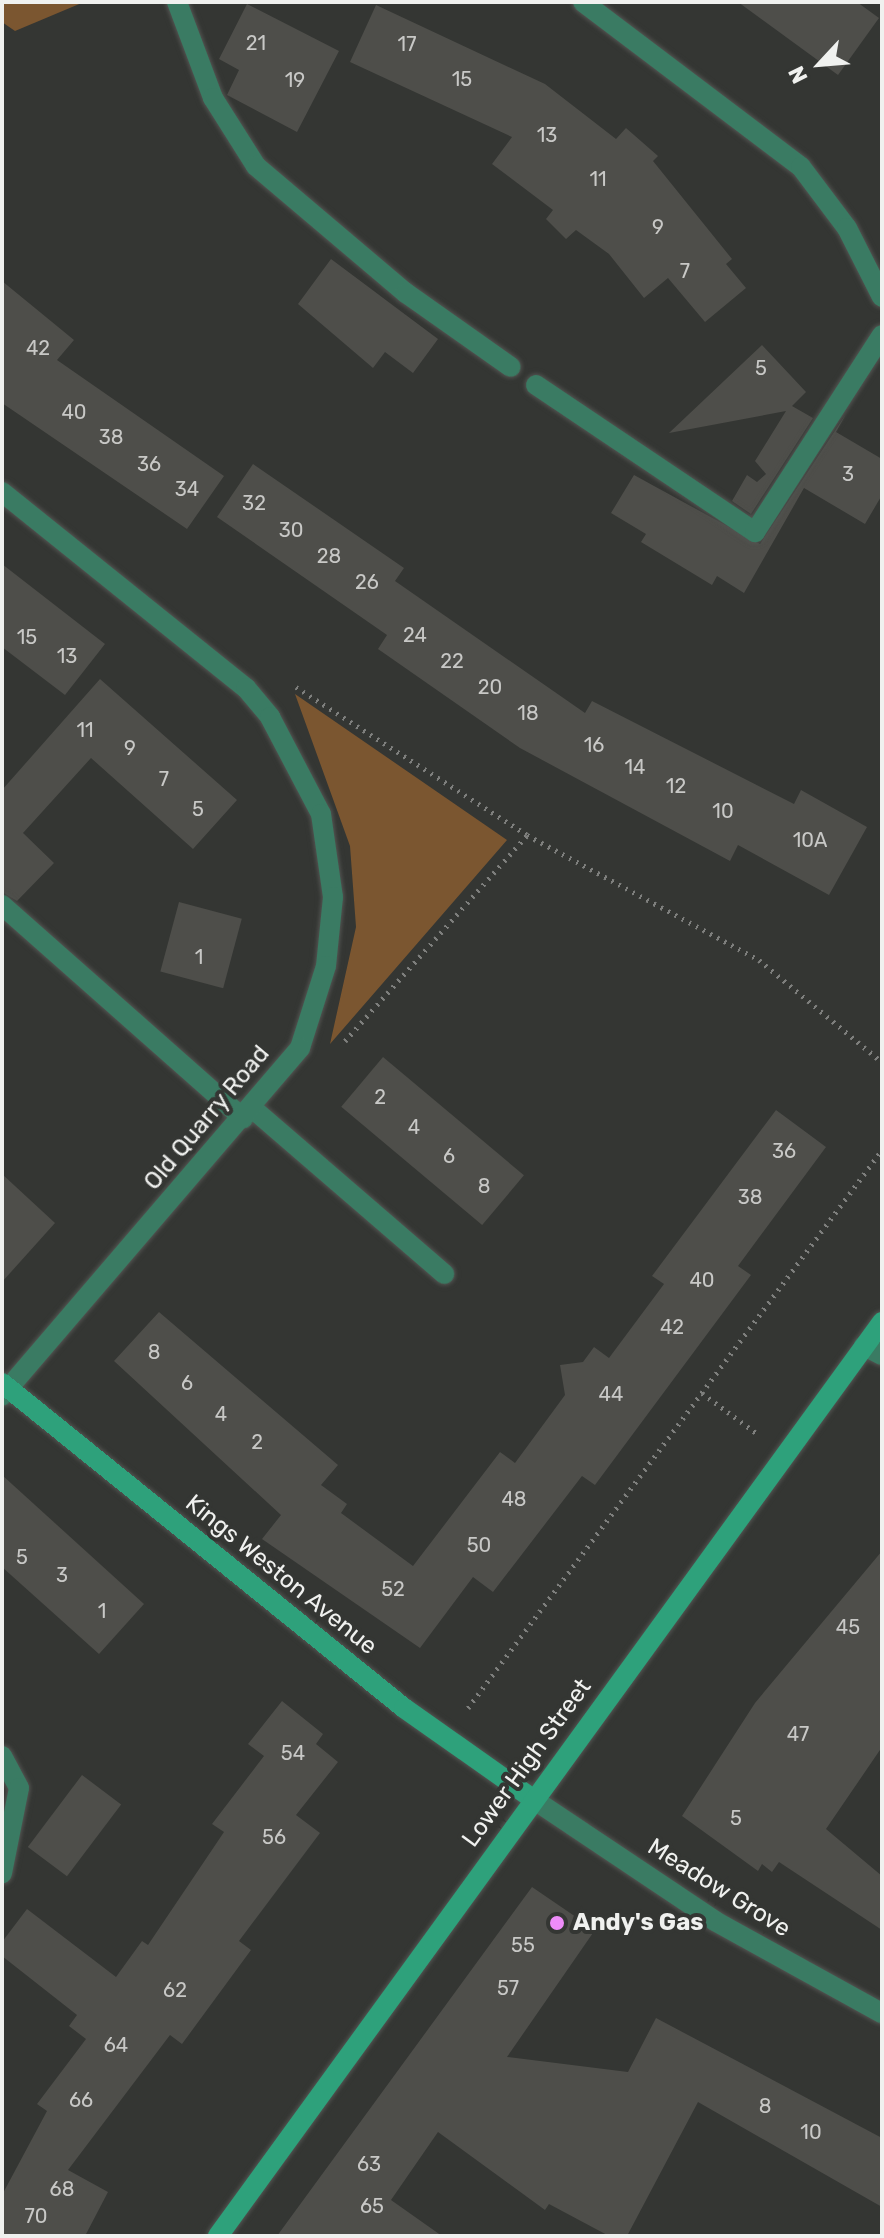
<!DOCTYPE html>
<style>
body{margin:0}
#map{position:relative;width:884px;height:2238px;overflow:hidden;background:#343633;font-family:Rubik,sans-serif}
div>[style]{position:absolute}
.green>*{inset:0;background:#7b5630}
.building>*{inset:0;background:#4e4e4a;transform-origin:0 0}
.path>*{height:5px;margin-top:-2.5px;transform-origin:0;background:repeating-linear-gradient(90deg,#7e7f7d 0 2px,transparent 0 8px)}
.roads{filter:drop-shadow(0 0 2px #525451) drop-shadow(0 0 2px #525451)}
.lane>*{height:20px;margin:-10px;padding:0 10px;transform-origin:10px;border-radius:10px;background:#3a7b63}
.street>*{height:20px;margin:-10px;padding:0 10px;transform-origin:10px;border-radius:10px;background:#3a7b63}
.secondary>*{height:20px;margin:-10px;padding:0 10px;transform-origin:10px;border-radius:10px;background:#2ea17b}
.dots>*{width:22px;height:22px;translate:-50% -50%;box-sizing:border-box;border:4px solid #343633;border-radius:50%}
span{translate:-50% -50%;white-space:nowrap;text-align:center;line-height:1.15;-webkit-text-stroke:8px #343633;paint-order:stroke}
.number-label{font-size:20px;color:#c8c8c6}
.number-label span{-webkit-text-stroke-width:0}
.street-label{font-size:24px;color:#f0f1ef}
.poi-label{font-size:24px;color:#f0f1ef;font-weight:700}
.left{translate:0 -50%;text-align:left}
.frame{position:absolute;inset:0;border:4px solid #f0f1ef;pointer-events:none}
.north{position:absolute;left:780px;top:24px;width:80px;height:80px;-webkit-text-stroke:6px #343633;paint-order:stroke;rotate:244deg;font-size:22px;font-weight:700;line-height:32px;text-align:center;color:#f0f1ef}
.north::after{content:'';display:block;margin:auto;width:28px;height:36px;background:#f0f1ef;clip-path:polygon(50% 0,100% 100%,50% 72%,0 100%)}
</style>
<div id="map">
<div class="green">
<div style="clip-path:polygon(2px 2px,84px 2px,15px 31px,2px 22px)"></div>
<div style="clip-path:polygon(295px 694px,507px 840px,330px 1044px,356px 927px,350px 846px)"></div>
</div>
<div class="building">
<div style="clip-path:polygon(738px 2px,857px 2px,879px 18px,838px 75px)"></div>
<div style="clip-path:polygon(247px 4px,339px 51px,297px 132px,227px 95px,239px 70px,219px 59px)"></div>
<div style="clip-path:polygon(376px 5px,545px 84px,616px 139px,626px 128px,658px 156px,653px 161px,732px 259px,726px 264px,746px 288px,705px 322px,668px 278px,644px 298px,609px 254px,576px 230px,566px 239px,546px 219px,553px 210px,492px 164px,512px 137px,350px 62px)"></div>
<div style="clip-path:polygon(331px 259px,438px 339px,413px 373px,385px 352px,373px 368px,298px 304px)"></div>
<div style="clip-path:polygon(2px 281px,74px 340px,57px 360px,224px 476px,187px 529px,2px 403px)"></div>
<div style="clip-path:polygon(762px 345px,806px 392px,792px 406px,813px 418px,751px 514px,732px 501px,747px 475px,757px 482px,766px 474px,755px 461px,786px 411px,669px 433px)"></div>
<div style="clip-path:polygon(846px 414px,836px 432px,882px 459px,882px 495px,865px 524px,804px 488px,744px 593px,717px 576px,712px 585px,641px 542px,646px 534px,611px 513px,634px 475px,760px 544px)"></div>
<div style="clip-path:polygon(253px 464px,404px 568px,395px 581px,585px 713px,592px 701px,794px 804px,801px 790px,867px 827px,829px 895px,738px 845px,730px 861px,520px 748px,378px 649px,387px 635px,217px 517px)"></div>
<div style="clip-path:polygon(2px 564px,105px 644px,65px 695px,2px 647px)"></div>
<div style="clip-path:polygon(100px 679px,237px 800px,193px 849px,91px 758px,23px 833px,54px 863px,17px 901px,2px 892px,2px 790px)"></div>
<div style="left:179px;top:902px;width:65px;height:72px;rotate:15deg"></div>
<div style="left:383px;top:1057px;width:184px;height:65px;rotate:40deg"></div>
<div style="clip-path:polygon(776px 1110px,826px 1147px,738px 1266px,751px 1275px,595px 1485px,582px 1476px,493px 1592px,473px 1577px,420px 1648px,262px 1539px,281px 1515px,114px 1361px,159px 1312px,338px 1465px,321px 1485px,347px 1504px,341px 1513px,413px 1566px,500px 1452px,515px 1463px,565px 1395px,560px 1365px,583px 1362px,594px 1347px,609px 1358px,664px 1284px,652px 1276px)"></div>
<div style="clip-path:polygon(2px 1174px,55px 1223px,2px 1282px)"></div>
<div style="clip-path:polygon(2px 1475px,144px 1604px,99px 1654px,2px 1567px)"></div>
<div style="clip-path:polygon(882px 1551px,882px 1747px,826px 1829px,882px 1876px,882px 1930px,779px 1862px,772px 1872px,762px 1864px,758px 1871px,682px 1816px,755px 1703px)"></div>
<div style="clip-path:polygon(282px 1701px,323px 1734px,316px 1744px,338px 1762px,296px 1815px,320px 1833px,239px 1941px,251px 1950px,182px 2044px,170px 2035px,68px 2170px,108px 2192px,85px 2236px,2px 2236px,2px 2195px,47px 2111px,37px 2104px,86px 2039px,69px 2026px,77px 2015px,2px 1956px,2px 1942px,27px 1909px,116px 1977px,142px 1941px,148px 1945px,224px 1832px,212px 1824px,264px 1756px,248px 1744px)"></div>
<div style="left:82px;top:1775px;width:49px;height:90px;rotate:37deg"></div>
<div style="clip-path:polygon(532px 1887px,595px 1930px,507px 2057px,628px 2072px,656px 2018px,882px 2138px,882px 2207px,698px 2102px,627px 2236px,609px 2236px,549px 2204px,545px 2210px,438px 2132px,391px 2200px,442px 2236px,277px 2236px)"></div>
</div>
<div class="path">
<div style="left:296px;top:687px;width:274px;rotate:32.6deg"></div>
<div style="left:527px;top:835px;width:264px;rotate:28.3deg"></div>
<div style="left:759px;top:960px;width:160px;rotate:39.7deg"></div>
<div style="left:345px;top:1041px;width:275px;rotate:-48.5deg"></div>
<div style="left:702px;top:1393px;width:67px;rotate:36.5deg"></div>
<div style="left:468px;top:1708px;width:695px;rotate:-53.43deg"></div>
</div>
<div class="roads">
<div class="lane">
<div style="left:177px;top:2px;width:103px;rotate:69.4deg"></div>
<div style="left:213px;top:98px;width:80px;rotate:57.7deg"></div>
<div style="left:256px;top:166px;width:197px;rotate:40.3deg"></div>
<div style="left:406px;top:293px;width:128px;rotate:35.2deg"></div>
<div style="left:536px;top:385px;width:264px;rotate:33.9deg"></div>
<div style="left:755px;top:532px;width:234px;rotate:-57.2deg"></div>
<div style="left:2px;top:905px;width:322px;rotate:41.5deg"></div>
<div style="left:252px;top:1108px;width:254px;rotate:40.8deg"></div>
<div style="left:2px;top:1756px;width:36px;rotate:62deg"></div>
<div style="left:19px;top:1788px;width:87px;rotate:101.3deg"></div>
</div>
<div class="street">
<div style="left:583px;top:2px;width:273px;rotate:37.1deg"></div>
<div style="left:801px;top:167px;width:76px;rotate:53deg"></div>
<div style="left:847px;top:228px;width:77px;rotate:63.1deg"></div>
<div style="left:2px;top:492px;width:313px;rotate:38.8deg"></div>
<div style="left:246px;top:688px;width:38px;rotate:50deg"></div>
<div style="left:270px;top:717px;width:110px;rotate:62.3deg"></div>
<div style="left:321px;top:814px;width:84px;rotate:81.8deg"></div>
<div style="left:333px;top:897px;width:69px;rotate:95.8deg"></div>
<div style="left:326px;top:966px;width:86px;rotate:107.6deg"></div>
<div style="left:300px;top:1048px;width:458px;rotate:130.6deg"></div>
<div style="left:864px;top:1346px;width:20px;rotate:27deg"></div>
<div style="left:533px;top:1799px;width:219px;rotate:33.8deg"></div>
<div style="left:715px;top:1921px;width:191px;rotate:28.9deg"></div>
</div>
<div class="secondary">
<div style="left:2px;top:1383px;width:517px;rotate:38.95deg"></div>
<div style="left:404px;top:1708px;width:158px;rotate:35.2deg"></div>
<div style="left:218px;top:2236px;width:1130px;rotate:-54deg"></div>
</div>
</div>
<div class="dots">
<div style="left:557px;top:1923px;background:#ee8cf8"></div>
</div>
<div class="number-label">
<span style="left:256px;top:43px">21</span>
<span style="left:407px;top:44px">17</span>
<span style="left:462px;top:79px">15</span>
<span style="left:295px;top:80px">19</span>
<span style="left:547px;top:135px">13</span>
<span style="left:598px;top:179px">11</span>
<span style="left:658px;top:227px">9</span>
<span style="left:685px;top:271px">7</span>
<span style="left:38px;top:348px">42</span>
<span style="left:761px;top:368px">5</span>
<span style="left:74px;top:412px">40</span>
<span style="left:111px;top:437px">38</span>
<span style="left:149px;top:464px">36</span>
<span style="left:848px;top:474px">3</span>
<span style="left:187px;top:489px">34</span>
<span style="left:254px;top:503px">32</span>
<span style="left:291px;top:530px">30</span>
<span style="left:329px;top:556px">28</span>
<span style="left:367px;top:582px">26</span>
<span style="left:415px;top:635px">24</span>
<span style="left:27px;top:637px">15</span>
<span style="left:67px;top:656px">13</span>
<span style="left:452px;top:661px">22</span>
<span style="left:490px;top:687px">20</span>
<span style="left:528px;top:713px">18</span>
<span style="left:85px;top:730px">11</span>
<span style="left:594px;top:745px">16</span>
<span style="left:130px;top:748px">9</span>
<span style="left:635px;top:767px">14</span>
<span style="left:164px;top:779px">7</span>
<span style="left:676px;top:786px">12</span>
<span style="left:198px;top:809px">5</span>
<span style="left:723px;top:811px">10</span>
<span style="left:810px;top:840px">10A</span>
<span style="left:199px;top:957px">1</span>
<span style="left:380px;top:1097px">2</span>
<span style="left:414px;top:1127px">4</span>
<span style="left:784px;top:1151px">36</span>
<span style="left:449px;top:1156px">6</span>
<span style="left:484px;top:1186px">8</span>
<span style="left:750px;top:1197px">38</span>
<span style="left:702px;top:1280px">40</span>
<span style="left:672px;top:1327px">42</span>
<span style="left:154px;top:1352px">8</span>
<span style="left:187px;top:1383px">6</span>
<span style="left:611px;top:1394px">44</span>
<span style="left:221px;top:1414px">4</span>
<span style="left:257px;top:1442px">2</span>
<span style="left:514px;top:1499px">48</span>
<span style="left:479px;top:1545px">50</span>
<span style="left:22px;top:1557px">5</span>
<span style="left:62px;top:1575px">3</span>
<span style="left:393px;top:1589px">52</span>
<span style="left:102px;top:1611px">1</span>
<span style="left:848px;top:1627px">45</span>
<span style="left:798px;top:1734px">47</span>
<span style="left:293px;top:1753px">54</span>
<span style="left:736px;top:1818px">5</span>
<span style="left:274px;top:1837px">56</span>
<span style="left:523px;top:1945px">55</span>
<span style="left:508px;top:1988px">57</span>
<span style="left:175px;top:1990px">62</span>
<span style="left:116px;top:2045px">64</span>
<span style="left:81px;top:2100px">66</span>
<span style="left:765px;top:2106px">8</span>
<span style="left:811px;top:2132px">10</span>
<span style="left:369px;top:2164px">63</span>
<span style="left:62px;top:2189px">68</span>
<span style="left:372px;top:2206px">65</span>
<span style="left:36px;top:2216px">70</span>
</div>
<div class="street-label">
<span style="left:207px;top:1118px;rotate:-50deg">Old Quarry Road</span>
<span style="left:281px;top:1575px;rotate:39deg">Kings Weston Avenue</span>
<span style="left:527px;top:1763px;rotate:-54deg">Lower High Street</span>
<span style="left:719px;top:1888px;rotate:32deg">Meadow Grove</span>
</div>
<div class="poi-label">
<span class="left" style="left:573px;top:1923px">Andy's Gas</span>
</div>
<div class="frame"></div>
<div class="north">N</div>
</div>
